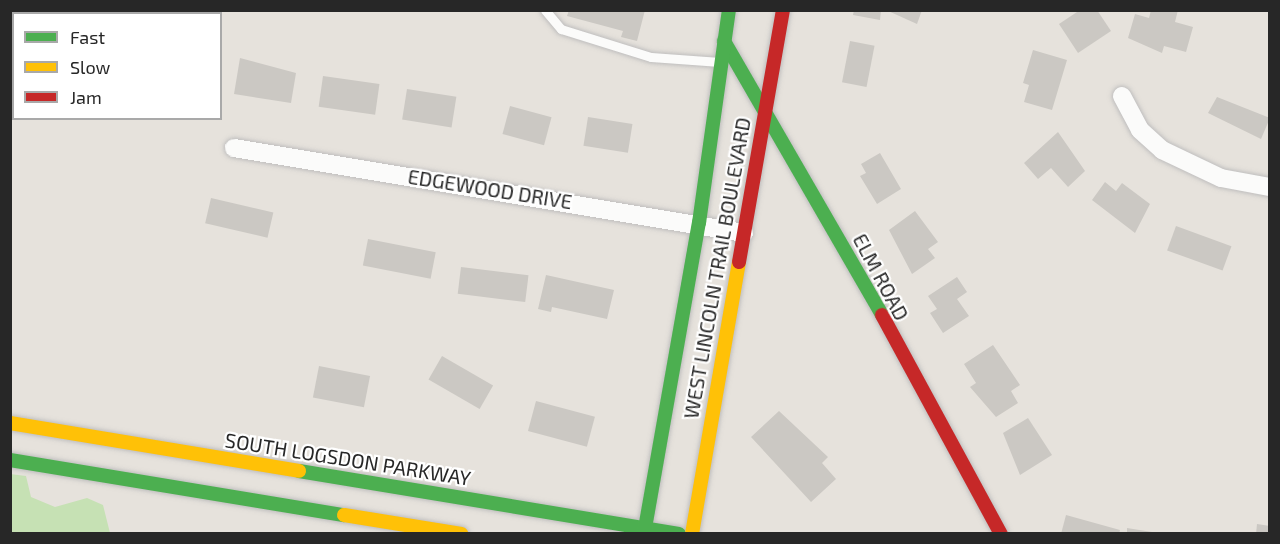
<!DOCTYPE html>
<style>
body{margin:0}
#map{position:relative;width:1280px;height:544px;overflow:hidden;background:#e6e2dc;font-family:"Exo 2",sans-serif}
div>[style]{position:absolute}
.green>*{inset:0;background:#c6e1b4}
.building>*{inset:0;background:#cbc8c3;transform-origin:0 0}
.roads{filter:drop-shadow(0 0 2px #bfbebe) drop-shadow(0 0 2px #bfbebe)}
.lane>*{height:9px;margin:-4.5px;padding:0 4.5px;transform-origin:4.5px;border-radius:4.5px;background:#fbfbfa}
.street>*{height:18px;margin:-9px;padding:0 9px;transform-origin:9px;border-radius:9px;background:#fbfbfa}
.fast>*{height:14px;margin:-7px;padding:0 7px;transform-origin:7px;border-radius:7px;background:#4caf50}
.slow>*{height:14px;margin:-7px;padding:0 7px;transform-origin:7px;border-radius:7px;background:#ffc107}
.jam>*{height:14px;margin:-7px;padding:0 7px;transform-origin:7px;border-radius:7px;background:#c62828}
span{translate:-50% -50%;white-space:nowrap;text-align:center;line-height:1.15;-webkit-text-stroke:4.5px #fff;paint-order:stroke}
.street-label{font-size:20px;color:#272727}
.frame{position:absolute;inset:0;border:12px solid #272727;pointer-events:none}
.legend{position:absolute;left:12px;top:12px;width:210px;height:108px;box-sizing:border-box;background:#fff;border:2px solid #a9a9a9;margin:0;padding:8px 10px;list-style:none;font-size:18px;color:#272727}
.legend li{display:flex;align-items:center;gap:12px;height:30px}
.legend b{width:30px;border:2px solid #a9a9a9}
</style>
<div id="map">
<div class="green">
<div style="clip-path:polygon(10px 474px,26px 476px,31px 497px,55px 507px,87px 498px,103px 505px,110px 533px,11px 533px)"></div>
</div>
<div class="building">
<div style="clip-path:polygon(569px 10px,645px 10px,637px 41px,621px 37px,623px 31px,567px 16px)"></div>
<div style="clip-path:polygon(854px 10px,881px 10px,880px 20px,853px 15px)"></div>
<div style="clip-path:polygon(886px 10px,922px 10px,917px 24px)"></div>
<div style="clip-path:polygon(1080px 10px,1097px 10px,1111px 31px,1078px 53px,1059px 24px)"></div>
<div style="clip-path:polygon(1151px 10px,1178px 10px,1175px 22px,1193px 27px,1186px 52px,1164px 46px,1162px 53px,1128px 38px,1135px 14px,1149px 18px)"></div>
<div style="left:850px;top:41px;width:25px;height:42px;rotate:11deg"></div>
<div style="clip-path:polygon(1033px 50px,1067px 60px,1052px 110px,1024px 102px,1029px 85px,1023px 83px)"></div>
<div style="clip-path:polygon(240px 58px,296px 73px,291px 103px,234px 94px)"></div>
<div style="left:323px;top:76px;width:57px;height:31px;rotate:8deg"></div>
<div style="left:407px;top:89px;width:50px;height:31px;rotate:9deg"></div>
<div style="clip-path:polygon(1217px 97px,1270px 118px,1261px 139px,1208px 113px)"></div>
<div style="left:510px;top:106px;width:43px;height:29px;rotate:15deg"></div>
<div style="left:588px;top:117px;width:45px;height:29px;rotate:9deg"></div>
<div style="clip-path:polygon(1058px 132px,1085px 171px,1068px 187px,1051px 168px,1038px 179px,1024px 163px)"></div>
<div style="clip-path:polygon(880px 153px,901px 189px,877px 204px,860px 176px,866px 173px,861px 164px)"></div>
<div style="clip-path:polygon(1105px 182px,1116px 191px,1122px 183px,1150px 204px,1135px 233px,1092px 200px)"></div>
<div style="left:211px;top:198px;width:64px;height:26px;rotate:13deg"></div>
<div style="clip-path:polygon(915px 211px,938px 242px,928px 249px,935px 258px,912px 274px,889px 230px)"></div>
<div style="left:1176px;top:226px;width:59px;height:26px;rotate:20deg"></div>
<div style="left:368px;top:239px;width:69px;height:27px;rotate:11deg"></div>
<div style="left:461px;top:267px;width:68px;height:27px;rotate:7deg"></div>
<div style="clip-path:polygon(546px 275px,614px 290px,607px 319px,552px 307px,551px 312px,538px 309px)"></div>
<div style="clip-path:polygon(957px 277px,967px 292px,957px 299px,969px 316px,943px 333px,930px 313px,937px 309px,928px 296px)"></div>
<div style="clip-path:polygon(993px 345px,1020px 385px,1011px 391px,1018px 403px,996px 417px,970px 387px,976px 383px,964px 364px)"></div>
<div style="left:442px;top:356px;width:59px;height:27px;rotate:30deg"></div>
<div style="left:319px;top:366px;width:52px;height:32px;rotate:11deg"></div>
<div style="left:536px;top:401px;width:61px;height:31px;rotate:15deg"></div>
<div style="clip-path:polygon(779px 411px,828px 457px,822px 463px,836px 479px,811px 502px,751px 437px)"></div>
<div style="clip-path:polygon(1028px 418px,1052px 455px,1020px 475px,1003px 433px)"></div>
<div style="clip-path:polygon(1066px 515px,1120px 530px,1119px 534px,1061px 534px)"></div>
<div style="clip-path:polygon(1257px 524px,1270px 526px,1270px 534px,1256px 534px)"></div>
<div style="clip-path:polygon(1127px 528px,1152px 532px,1152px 534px,1127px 534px)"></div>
</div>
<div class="roads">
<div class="lane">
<div style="left:545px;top:10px;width:25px;rotate:50deg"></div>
<div style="left:561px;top:29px;width:94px;rotate:17.3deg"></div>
<div style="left:651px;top:57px;width:69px;rotate:4.1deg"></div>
</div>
<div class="street">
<div style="left:1122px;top:96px;width:38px;rotate:62deg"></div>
<div style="left:1140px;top:130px;width:30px;rotate:42deg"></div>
<div style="left:1162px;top:150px;width:65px;rotate:25.4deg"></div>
<div style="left:1221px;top:178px;width:50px;rotate:10.4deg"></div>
<div style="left:234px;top:148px;width:517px;rotate:9.46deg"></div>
</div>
<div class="fast">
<div style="left:724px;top:41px;width:316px;rotate:60deg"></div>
<div style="left:10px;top:460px;width:338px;rotate:9.4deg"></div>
<div style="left:299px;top:471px;width:385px;rotate:9.4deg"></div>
<div style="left:644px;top:534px;width:316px;rotate:-80deg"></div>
<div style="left:699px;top:223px;width:215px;rotate:-82deg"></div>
</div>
<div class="slow">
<div style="left:10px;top:423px;width:293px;rotate:9.4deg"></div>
<div style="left:344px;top:515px;width:119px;rotate:9.2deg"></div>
<div style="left:692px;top:534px;width:276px;rotate:-80.2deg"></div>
</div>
<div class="jam">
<div style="left:739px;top:262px;width:256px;rotate:-80.1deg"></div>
<div style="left:882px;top:315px;width:249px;rotate:61.5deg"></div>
</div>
</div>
<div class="street-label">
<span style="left:490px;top:189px;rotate:9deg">EDGEWOOD DRIVE</span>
<span style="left:717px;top:268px;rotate:-80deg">WEST LINCOLN TRAIL BOULEVARD</span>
<span style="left:881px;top:277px;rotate:62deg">ELM ROAD</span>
<span style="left:348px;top:459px;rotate:9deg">SOUTH LOGSDON PARKWAY</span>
</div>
<div class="frame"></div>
<ul class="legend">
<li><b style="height:8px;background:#4caf50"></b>Fast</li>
<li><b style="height:8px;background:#ffc107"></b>Slow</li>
<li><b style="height:8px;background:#c62828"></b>Jam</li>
</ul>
</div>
